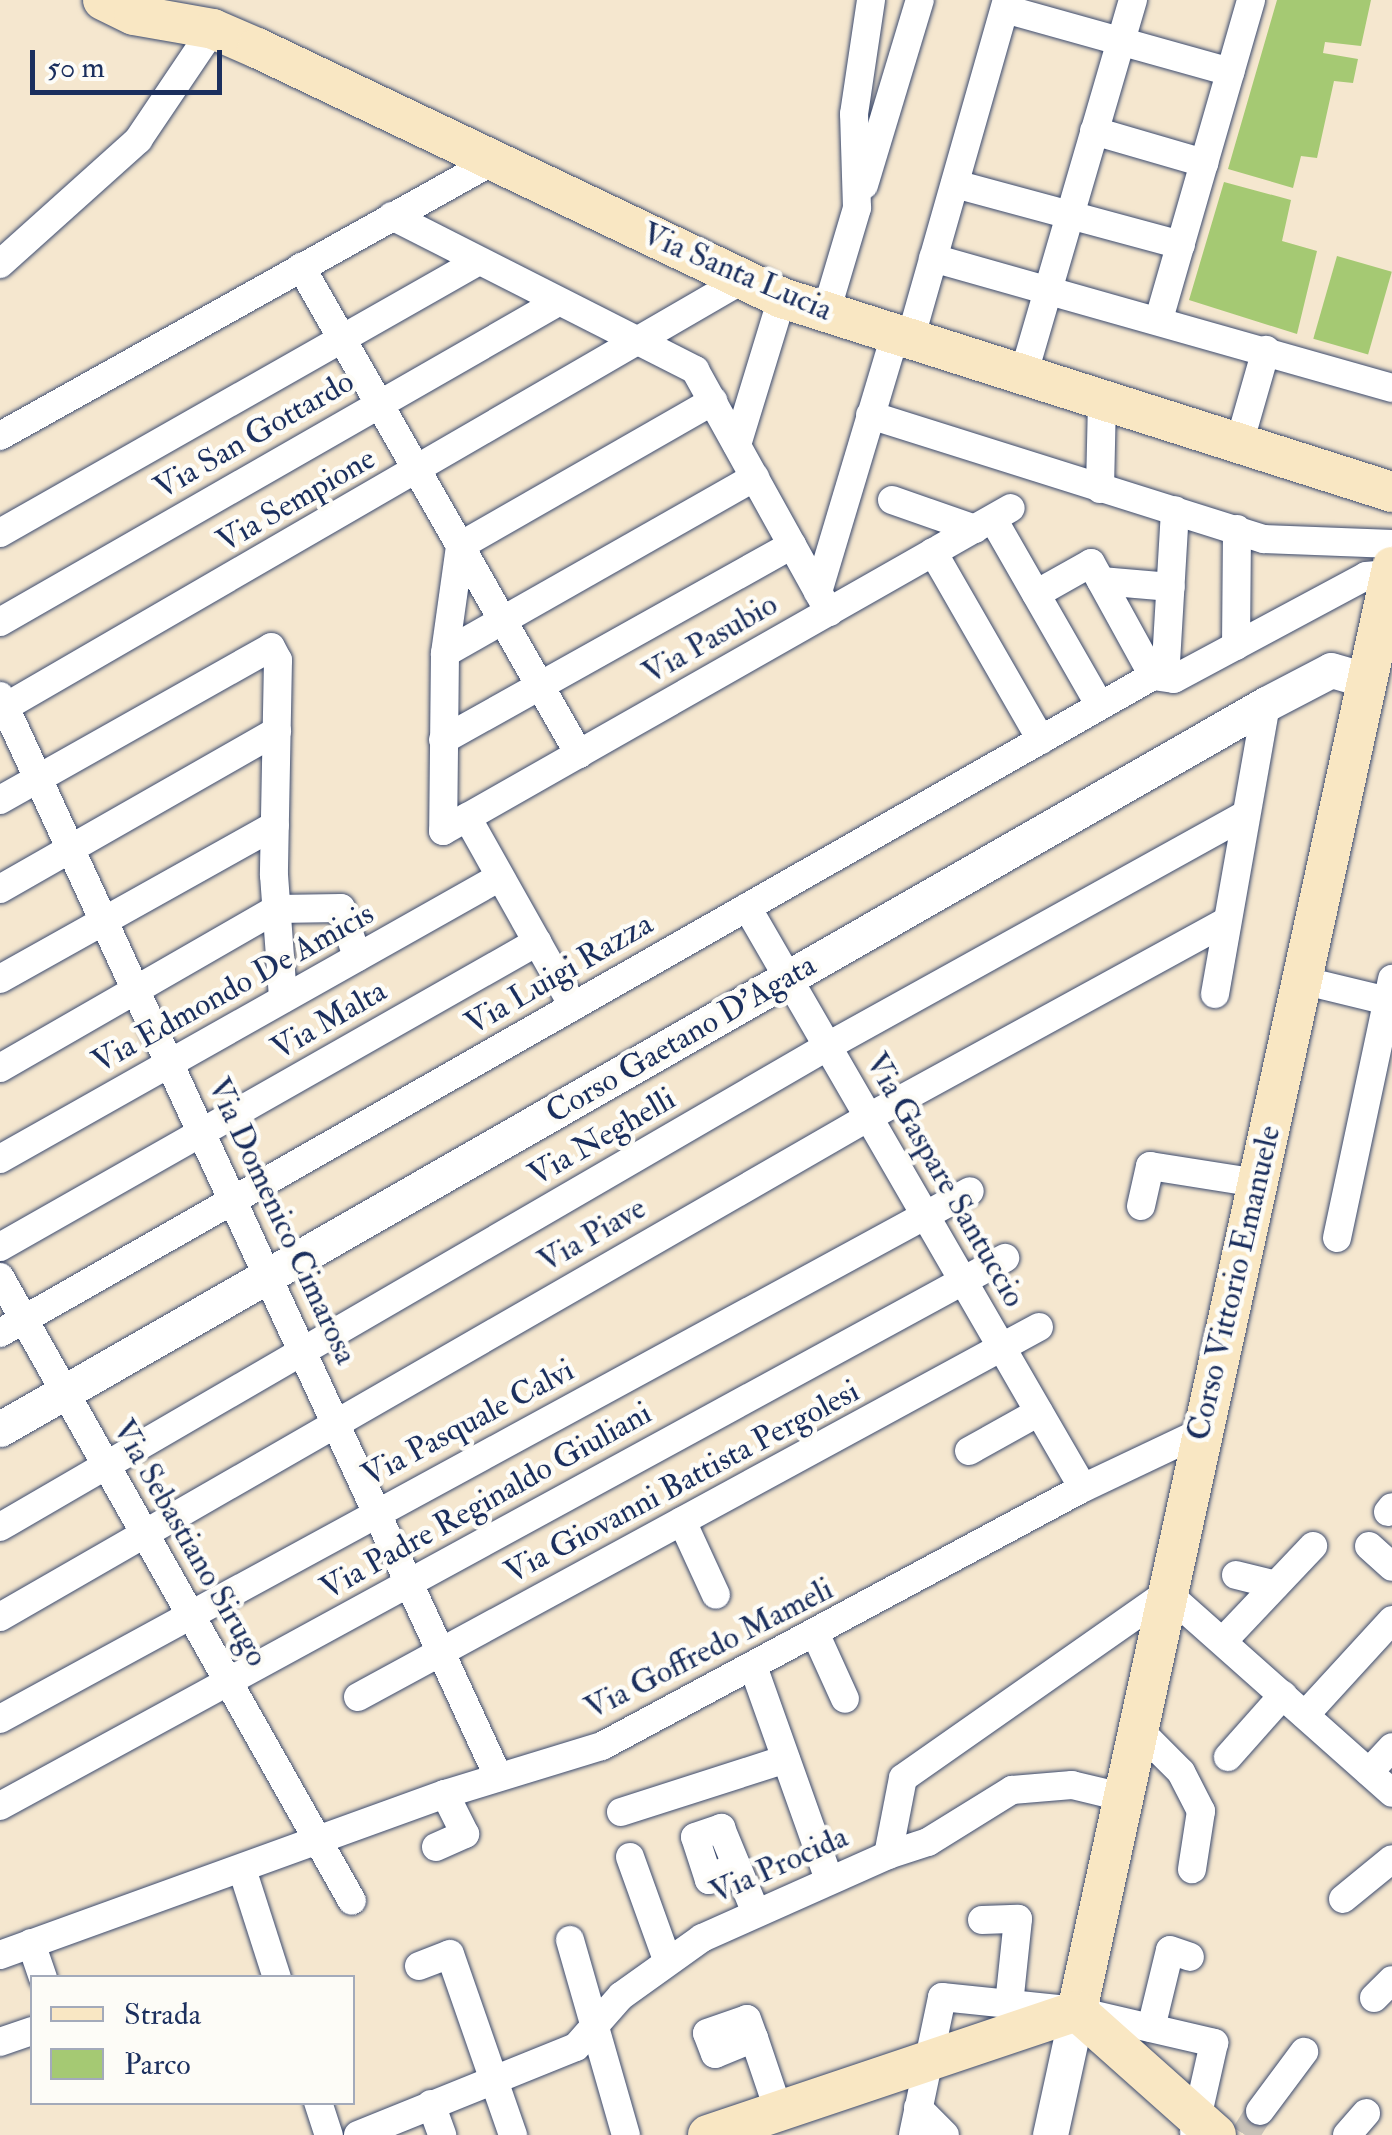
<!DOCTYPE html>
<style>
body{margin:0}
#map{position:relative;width:1392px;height:2135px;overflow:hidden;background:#f5e7cf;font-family:"IM FELL Double Pica",serif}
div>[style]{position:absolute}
.green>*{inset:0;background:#a5c973;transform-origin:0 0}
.minor-tunnel>*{height:28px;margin-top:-14px;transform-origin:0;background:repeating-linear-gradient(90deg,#c9c2b8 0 28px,transparent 0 42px)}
.roads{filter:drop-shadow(0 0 2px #3c4b6f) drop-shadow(0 0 2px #3c4b6f)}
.minor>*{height:28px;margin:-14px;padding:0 14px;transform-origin:14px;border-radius:14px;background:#fff}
.tertiary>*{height:35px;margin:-17.5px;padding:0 17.5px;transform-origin:17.5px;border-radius:17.5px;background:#fff}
.secondary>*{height:40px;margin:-20px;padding:0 20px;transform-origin:20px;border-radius:20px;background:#f9e7c3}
span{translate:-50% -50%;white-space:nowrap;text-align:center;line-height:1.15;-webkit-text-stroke:9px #fdfcf7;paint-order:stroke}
.street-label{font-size:32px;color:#1b2f5e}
.legend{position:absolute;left:30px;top:1975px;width:325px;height:130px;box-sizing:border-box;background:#fdfcf7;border:2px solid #a3aaba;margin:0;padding:12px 18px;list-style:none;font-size:30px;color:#1b2f5e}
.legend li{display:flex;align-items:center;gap:20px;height:50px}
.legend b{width:50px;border:2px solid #a3aaba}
.scale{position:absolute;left:30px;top:50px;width:192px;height:45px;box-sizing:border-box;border:5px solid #1b2f5e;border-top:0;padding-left:12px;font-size:30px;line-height:35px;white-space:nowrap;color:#1b2f5e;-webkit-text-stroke:8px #fdfcf7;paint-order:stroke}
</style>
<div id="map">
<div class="green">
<div style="clip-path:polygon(1277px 0,1371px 0,1361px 46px,1325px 42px,1323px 53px,1358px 59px,1353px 83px,1334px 81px,1317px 158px,1301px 156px,1293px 188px,1228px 169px)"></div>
<div style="clip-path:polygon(1224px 182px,1291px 200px,1282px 241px,1317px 251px,1297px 334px,1189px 300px)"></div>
<div style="left:1337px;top:256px;width:57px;height:86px;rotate:16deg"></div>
</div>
<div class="minor-tunnel">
<div style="left:1245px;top:2135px;width:28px;rotate:-58deg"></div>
</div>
<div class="roads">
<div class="minor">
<div style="left:1005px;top:9px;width:234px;rotate:15.6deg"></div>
<div style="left:1094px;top:131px;width:115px;rotate:16.2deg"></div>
<div style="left:955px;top:184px;width:234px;rotate:15.1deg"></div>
<div style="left:864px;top:185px;width:193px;rotate:-73.2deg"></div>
<div style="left:392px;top:216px;width:340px;rotate:26.9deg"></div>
<div style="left:695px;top:370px;width:277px;rotate:61deg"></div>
<div style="left:933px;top:258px;width:477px;rotate:15.8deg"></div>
<div style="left:0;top:264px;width:186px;rotate:-41.9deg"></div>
<div style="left:138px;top:140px;width:134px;rotate:-56deg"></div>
<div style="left:301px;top:267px;width:561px;rotate:60.28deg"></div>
<div style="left:826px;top:312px;width:109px;rotate:-73.4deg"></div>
<div style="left:857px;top:208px;width:94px;rotate:-91.8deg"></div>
<div style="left:854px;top:114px;width:115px;rotate:-81.5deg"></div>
<div style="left:1159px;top:319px;width:332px;rotate:-73.9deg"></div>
<div style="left:910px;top:340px;width:354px;rotate:-74.1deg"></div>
<div style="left:1023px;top:376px;width:392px;rotate:-73.7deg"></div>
<div style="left:870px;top:415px;width:413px;rotate:17.5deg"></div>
<div style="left:1264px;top:539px;width:128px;rotate:2.2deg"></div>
<div style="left:0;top:436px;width:565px;rotate:-29.15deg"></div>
<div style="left:1239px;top:444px;width:98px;rotate:-74deg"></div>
<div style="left:737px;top:445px;width:154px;rotate:-73deg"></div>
<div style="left:755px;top:477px;width:356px;rotate:150.4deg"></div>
<div style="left:445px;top:653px;width:178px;rotate:90.6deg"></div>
<div style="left:443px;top:831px;width:653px;rotate:-29.63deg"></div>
<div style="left:1100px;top:489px;width:87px;rotate:-88.7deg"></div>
<div style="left:892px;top:500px;width:88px;rotate:19.3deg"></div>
<div style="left:993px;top:519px;width:215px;rotate:60.2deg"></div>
<div style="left:0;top:533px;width:549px;rotate:-29.6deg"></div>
<div style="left:933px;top:552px;width:217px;rotate:60.1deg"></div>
<div style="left:1101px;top:581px;width:70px;rotate:4.9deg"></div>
<div style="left:818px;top:592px;width:267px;rotate:-73.3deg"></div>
<div style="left:1036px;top:594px;width:63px;rotate:-29.4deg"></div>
<div style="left:1091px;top:563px;width:129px;rotate:61.2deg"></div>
<div style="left:0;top:622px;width:643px;rotate:-29.83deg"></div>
<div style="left:1236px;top:646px;width:117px;rotate:-89.5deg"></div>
<div style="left:445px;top:653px;width:108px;rotate:-82deg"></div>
<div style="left:460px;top:546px;width:292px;rotate:-29.8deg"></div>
<div style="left:1153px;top:676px;width:21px;rotate:8deg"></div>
<div style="left:1174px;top:679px;width:218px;rotate:-28.2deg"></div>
<div style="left:1366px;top:576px;width:25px;rotate:-5deg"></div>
<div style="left:0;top:696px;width:1189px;rotate:65.25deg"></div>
<div style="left:0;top:710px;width:858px;rotate:-30.09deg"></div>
<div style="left:443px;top:740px;width:400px;rotate:-29.2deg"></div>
<div style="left:0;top:800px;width:311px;rotate:-29.4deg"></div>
<div style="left:271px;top:647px;width:15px;rotate:62deg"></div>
<div style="left:278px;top:660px;width:215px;rotate:91.1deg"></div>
<div style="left:274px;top:875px;width:124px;rotate:85.8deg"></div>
<div style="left:467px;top:817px;width:217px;rotate:60.7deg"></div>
<div style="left:0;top:889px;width:319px;rotate:-29.7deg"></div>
<div style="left:747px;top:907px;width:671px;rotate:59.96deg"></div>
<div style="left:0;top:979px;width:315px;rotate:-29.2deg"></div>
<div style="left:1301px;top:980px;width:94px;rotate:13.6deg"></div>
<div style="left:1215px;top:994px;width:294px;rotate:-80deg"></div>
<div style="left:0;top:1068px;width:319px;rotate:-29.9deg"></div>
<div style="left:277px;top:909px;width:64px;rotate:-0.9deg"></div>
<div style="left:341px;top:908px;width:52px;rotate:71.9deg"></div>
<div style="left:0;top:1159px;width:574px;rotate:-29.42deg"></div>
<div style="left:1141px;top:1206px;width:41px;rotate:-77.3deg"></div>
<div style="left:1150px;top:1166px;width:108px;rotate:9deg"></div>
<div style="left:1337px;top:1238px;width:265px;rotate:-78deg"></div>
<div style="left:0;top:1247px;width:618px;rotate:-29.6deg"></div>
<div style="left:0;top:1277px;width:716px;rotate:60.57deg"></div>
<div style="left:0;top:1333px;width:1327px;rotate:-29.68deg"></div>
<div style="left:1153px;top:676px;width:19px;rotate:-47deg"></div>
<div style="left:1166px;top:662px;width:152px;rotate:-86.6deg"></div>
<div style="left:969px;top:1451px;width:80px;rotate:-29.1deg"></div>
<div style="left:1388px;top:1512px;width:6px;rotate:-51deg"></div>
<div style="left:682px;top:1521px;width:81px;rotate:65.3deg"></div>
<div style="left:0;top:1527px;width:958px;rotate:-30.15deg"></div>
<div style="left:828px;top:1046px;width:476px;rotate:-29deg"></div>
<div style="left:1369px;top:1546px;width:31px;rotate:42deg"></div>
<div style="left:1236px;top:1575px;width:41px;rotate:14deg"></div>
<div style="left:0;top:1617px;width:1003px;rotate:-29.92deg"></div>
<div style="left:869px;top:1117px;width:405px;rotate:-28.7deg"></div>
<div style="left:816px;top:1635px;width:70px;rotate:65.6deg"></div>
<div style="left:1223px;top:1641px;width:131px;rotate:-46.5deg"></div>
<div style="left:754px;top:1669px;width:224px;rotate:70.4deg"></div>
<div style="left:358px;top:1697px;width:775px;rotate:-28.52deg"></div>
<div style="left:1305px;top:1715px;width:129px;rotate:-47.5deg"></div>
<div style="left:0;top:1719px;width:1104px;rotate:-28.56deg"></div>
<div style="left:1137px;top:1728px;width:62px;rotate:45deg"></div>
<div style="left:1181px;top:1772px;width:44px;rotate:62.9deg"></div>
<div style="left:1201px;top:1811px;width:59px;rotate:98.8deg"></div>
<div style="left:1228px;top:1757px;width:83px;rotate:-48.4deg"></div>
<div style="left:1369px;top:1772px;width:34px;rotate:-47deg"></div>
<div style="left:0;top:1806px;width:1145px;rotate:-28.6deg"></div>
<div style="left:621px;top:1812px;width:173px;rotate:-17.8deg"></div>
<div style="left:436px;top:1847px;width:32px;rotate:-24deg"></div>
<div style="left:465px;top:1834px;width:45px;rotate:-116.6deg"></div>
<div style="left:888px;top:1855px;width:42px;rotate:-18deg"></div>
<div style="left:928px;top:1842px;width:99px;rotate:-31.8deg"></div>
<div style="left:1012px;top:1790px;width:60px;rotate:-4.8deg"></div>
<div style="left:1072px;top:1785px;width:51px;rotate:13.5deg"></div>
<div style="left:630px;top:1857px;width:109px;rotate:70.2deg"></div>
<div style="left:736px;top:1865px;width:31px;rotate:151deg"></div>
<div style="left:709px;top:1880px;width:45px;rotate:-108deg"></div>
<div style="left:695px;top:1837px;width:28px;rotate:-19deg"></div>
<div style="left:721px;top:1828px;width:92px;rotate:67.6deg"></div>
<div style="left:243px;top:1872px;width:111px;rotate:72.2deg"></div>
<div style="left:1343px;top:1899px;width:63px;rotate:-39.2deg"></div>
<div style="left:982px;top:1920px;width:36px;rotate:-2deg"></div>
<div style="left:1018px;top:1919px;width:85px;rotate:96deg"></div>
<div style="left:570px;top:1940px;width:203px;rotate:74deg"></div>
<div style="left:31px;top:1943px;width:37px;rotate:71deg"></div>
<div style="left:0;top:1955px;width:473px;rotate:-19.9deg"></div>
<div style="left:445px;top:1794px;width:164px;rotate:-17deg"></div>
<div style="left:602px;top:1746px;width:546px;rotate:-28.21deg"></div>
<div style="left:1083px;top:1488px;width:131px;rotate:-25.4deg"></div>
<div style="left:419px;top:1966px;width:33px;rotate:-21deg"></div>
<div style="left:450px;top:1954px;width:192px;rotate:70.8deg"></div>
<div style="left:1374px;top:1998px;width:25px;rotate:-45deg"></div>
<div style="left:1151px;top:2028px;width:80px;rotate:-76.3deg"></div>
<div style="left:1170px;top:1950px;width:21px;rotate:19deg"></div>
<div style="left:754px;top:2038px;width:42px;rotate:157.7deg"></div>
<div style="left:715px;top:2054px;width:22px;rotate:-111deg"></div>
<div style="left:707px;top:2033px;width:42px;rotate:-19.3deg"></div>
<div style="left:747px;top:2019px;width:20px;rotate:70deg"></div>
<div style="left:754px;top:2038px;width:78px;rotate:71.3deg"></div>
<div style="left:0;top:2042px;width:34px;rotate:-19deg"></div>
<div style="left:318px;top:2102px;width:35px;rotate:72deg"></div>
<div style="left:431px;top:2104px;width:33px;rotate:70deg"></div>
<div style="left:918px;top:2108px;width:38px;rotate:45deg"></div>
<div style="left:1260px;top:2111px;width:74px;rotate:-53.3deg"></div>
<div style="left:358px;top:2135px;width:235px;rotate:-22deg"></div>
<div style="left:576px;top:2047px;width:68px;rotate:-48.6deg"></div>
<div style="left:621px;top:1996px;width:100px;rotate:-35.6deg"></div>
<div style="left:702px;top:1938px;width:204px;rotate:-24deg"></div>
<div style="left:888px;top:1855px;width:78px;rotate:-79deg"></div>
<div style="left:903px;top:1778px;width:322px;rotate:-35deg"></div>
<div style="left:1167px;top:1593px;width:301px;rotate:41.6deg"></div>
<div style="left:913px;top:2135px;width:141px;rotate:-78.1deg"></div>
<div style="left:942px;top:1997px;width:136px;rotate:5.9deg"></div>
<div style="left:1077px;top:2011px;width:141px;rotate:13.1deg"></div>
<div style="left:1214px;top:2043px;width:91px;rotate:102.7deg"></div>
<div style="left:1347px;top:2135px;width:29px;rotate:-49deg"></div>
</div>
<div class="tertiary">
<div style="left:0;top:1429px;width:1459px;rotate:-29.8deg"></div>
<div style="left:1266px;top:704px;width:73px;rotate:-27.6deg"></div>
<div style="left:1331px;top:670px;width:37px;rotate:16deg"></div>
<div style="left:1050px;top:2135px;width:127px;rotate:-77.7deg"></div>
</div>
<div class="secondary">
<div style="left:103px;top:0;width:34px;rotate:26deg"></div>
<div style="left:134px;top:15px;width:80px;rotate:10deg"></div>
<div style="left:213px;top:29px;width:48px;rotate:23.4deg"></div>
<div style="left:257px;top:48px;width:581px;rotate:25.46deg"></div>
<div style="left:782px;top:298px;width:640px;rotate:17.64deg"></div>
<div style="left:1077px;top:2011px;width:1478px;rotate:-77.69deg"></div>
<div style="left:1077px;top:2011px;width:186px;rotate:41.7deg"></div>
<div style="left:708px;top:2135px;width:389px;rotate:-18.6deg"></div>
</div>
</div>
<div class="street-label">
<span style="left:737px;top:272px;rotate:23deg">Via Santa Lucia</span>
<span style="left:254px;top:435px;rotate:-30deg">Via San Gottardo</span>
<span style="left:296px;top:500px;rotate:-30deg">Via Sempione</span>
<span style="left:710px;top:639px;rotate:-30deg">Via Pasubio</span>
<span style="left:559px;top:974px;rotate:-30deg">Via Luigi Razza</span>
<span style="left:233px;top:988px;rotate:-29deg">Via Edmondo De Amicis</span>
<span style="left:329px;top:1020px;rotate:-30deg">Via Malta</span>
<span style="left:681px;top:1039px;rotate:-30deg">Corso Gaetano D'Agata</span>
<span style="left:602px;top:1137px;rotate:-30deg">Via Neghelli</span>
<span style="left:945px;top:1180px;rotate:60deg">Via Gaspare Santuccio</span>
<span style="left:282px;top:1221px;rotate:65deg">Via Domenico Cimarosa</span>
<span style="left:592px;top:1235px;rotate:-30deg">Via Piave</span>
<span style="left:1234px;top:1283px;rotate:-77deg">Corso Vittorio Emanuele</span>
<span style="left:468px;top:1423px;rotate:-28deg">Via Pasquale Calvi</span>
<span style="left:682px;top:1482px;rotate:-28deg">Via Giovanni Battista Pergolesi</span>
<span style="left:486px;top:1501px;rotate:-29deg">Via Padre Reginaldo Giuliani</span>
<span style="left:190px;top:1543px;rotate:60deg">Via Sebastiano Sirugo</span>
<span style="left:709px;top:1649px;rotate:-27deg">Via Goffredo Mameli</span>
<span style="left:779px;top:1865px;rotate:-24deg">Via Procida</span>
</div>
<ul class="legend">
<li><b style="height:12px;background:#f9e7c3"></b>Strada</li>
<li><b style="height:28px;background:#a5c973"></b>Parco</li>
</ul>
<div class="scale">50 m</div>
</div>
